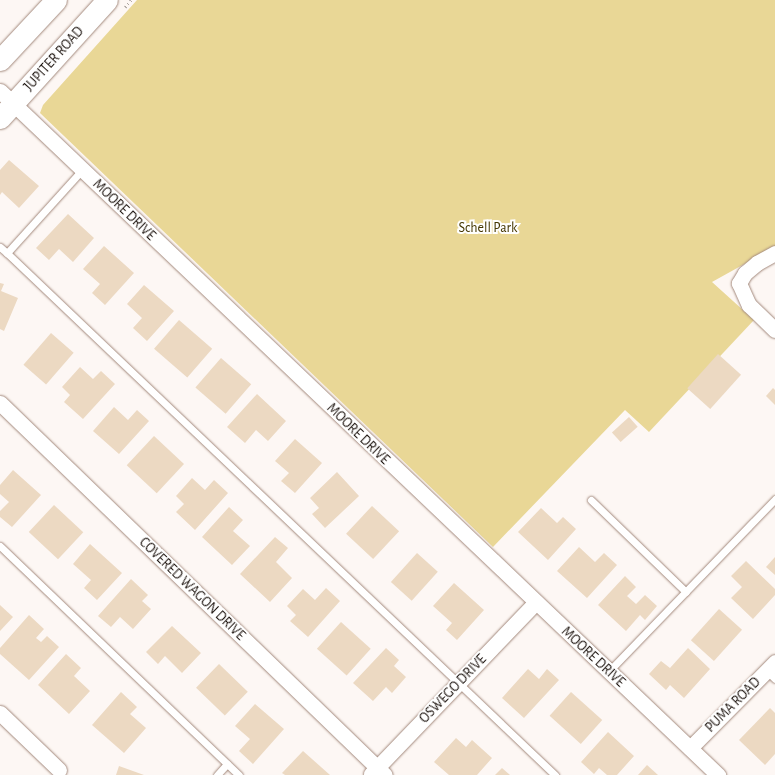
<!DOCTYPE html>
<style>
body{margin:0}
#map{position:relative;width:775px;height:775px;overflow:hidden;background:#fdf7f4;font-family:"Alegreya Sans",sans-serif}
div>[style]{position:absolute}
.green>*{inset:0;background:#e9d796}
.building>*{inset:0;background:#ecd9c2;transform-origin:0 0}
.path>*{height:2.5px;margin-top:-1.25px;transform-origin:0;background:repeating-linear-gradient(90deg,#ada6a2 0 1px,transparent 0 4px)}
.roads{filter:drop-shadow(0 0 1px #a3897c) drop-shadow(0 0 1px #a3897c)}
.lane>*{height:7px;margin:-3.5px;padding:0 3.5px;transform-origin:3.5px;border-radius:3.5px;background:#fff}
.street>*{height:15px;margin:-7.5px;padding:0 7.5px;transform-origin:7.5px;border-radius:7.5px;background:#fff}
.secondary>*{height:21px;margin:-10.5px;padding:0 10.5px;transform-origin:10.5px;border-radius:10.5px;background:#fff}
span{translate:-50% -50%;white-space:nowrap;text-align:center;line-height:1.15;-webkit-text-stroke:4px #fff;paint-order:stroke}
.street-label{font-size:14px;color:#19100b}
.park-label{font-size:14px;color:#443600}
</style>
<div id="map">
<div class="green">
<div style="clip-path:polygon(137px 0,775px 0,775px 247px,712px 282px,754px 320px,649px 432px,625px 410px,493px 547px,40px 113px,43px 105px)"></div>
</div>
<div class="building">
<div style="clip-path:polygon(9px 160px,39px 186px,19px 208px,2px 192px,0 195px,0 170px)"></div>
<div style="clip-path:polygon(68px 214px,94px 238px,73px 262px,59px 249px,49px 260px,36px 248px)"></div>
<div style="clip-path:polygon(104px 246px,134px 273px,105px 305px,92px 293px,100px 284px,83px 269px)"></div>
<div style="clip-path:polygon(0 283px,4px 284px,1px 291px,18px 298px,4px 331px,0 329px)"></div>
<div style="clip-path:polygon(144px 285px,174px 311px,147px 341px,133px 328px,142px 318px,127px 304px)"></div>
<div style="left:179px;top:320px;width:44px;height:38px;rotate:41deg"></div>
<div style="left:51px;top:333px;width:30px;height:42px;rotate:41deg"></div>
<div style="left:718px;top:354px;width:31px;height:46px;rotate:42deg"></div>
<div style="left:221px;top:358px;width:40px;height:39px;rotate:41deg"></div>
<div style="clip-path:polygon(80px 367px,93px 379px,101px 371px,115px 384px,83px 419px,64px 402px,70px 395px,62px 387px)"></div>
<div style="clip-path:polygon(773px 388px,775px 390px,775px 405px,766px 396px)"></div>
<div style="clip-path:polygon(257px 394px,286px 421px,268px 441px,256px 430px,245px 443px,227px 427px)"></div>
<div style="clip-path:polygon(114px 407px,128px 420px,137px 410px,149px 421px,119px 454px,93px 431px)"></div>
<div style="left:629px;top:417px;width:13px;height:23px;rotate:48deg"></div>
<div style="left:154px;top:436px;width:41px;height:40px;rotate:43deg"></div>
<div style="clip-path:polygon(295px 439px,322px 463px,295px 493px,281px 481px,289px 473px,275px 461px)"></div>
<div style="clip-path:polygon(13px 470px,41px 495px,12px 527px,0 517px,0 511px,9px 502px,0 494px,0 485px)"></div>
<div style="clip-path:polygon(337px 472px,359px 496px,325px 528px,312px 514px,319px 508px,310px 498px)"></div>
<div style="clip-path:polygon(192px 478px,205px 490px,214px 480px,228px 493px,195px 530px,176px 512px,184px 504px,176px 496px)"></div>
<div style="left:54px;top:505px;width:40px;height:37px;rotate:43deg"></div>
<div style="left:372px;top:506px;width:37px;height:38px;rotate:43deg"></div>
<div style="clip-path:polygon(229px 507px,243px 520px,233px 531px,250px 546px,232px 565px,202px 537px)"></div>
<div style="clip-path:polygon(541px 508px,557px 523px,563px 517px,576px 529px,548px 560px,518px 532px)"></div>
<div style="clip-path:polygon(275px 537px,288px 548px,276px 562px,292px 578px,270px 602px,240px 574px)"></div>
<div style="clip-path:polygon(90px 544px,122px 573px,97px 600px,84px 588px,91px 580px,73px 564px)"></div>
<div style="clip-path:polygon(579px 547px,595px 562px,604px 553px,617px 565px,587px 598px,557px 571px)"></div>
<div style="left:417px;top:553px;width:28px;height:39px;rotate:42deg"></div>
<div style="clip-path:polygon(775px 557px,775px 575px,766px 567px)"></div>
<div style="clip-path:polygon(746px 561px,775px 589px,775px 595px,753px 619px,731px 598px,742px 587px,731px 576px)"></div>
<div style="clip-path:polygon(625px 576px,636px 587px,627px 596px,636px 604px,645px 595px,657px 606px,645px 620px,640px 615px,626px 631px,598px 605px)"></div>
<div style="clip-path:polygon(131px 579px,148px 595px,142px 601px,151px 609px,133px 629px,120px 617px,111px 627px,98px 616px)"></div>
<div style="clip-path:polygon(454px 583px,484px 610px,457px 640px,446px 630px,452px 623px,433px 606px)"></div>
<div style="clip-path:polygon(326px 588px,340px 601px,308px 637px,290px 621px,296px 615px,287px 606px,303px 589px,315px 600px)"></div>
<div style="clip-path:polygon(0 605px,13px 617px,0 631px)"></div>
<div style="left:719px;top:609px;width:31px;height:42px;rotate:42deg"></div>
<div style="clip-path:polygon(29px 615px,44px 629px,36px 638px,41px 642px,47px 636px,59px 647px,29px 680px,0 654px,0 648px)"></div>
<div style="left:341px;top:622px;width:40px;height:36px;rotate:42deg"></div>
<div style="clip-path:polygon(172px 626px,201px 653px,182px 673px,165px 656px,158px 664px,146px 652px)"></div>
<div style="clip-path:polygon(386px 648px,399px 660px,394px 666px,406px 677px,392px 693px,386px 687px,373px 701px,353px 683px)"></div>
<div style="clip-path:polygon(688px 648px,710px 669px,684px 698px,670px 685px,666px 690px,649px 674px,661px 661px,670px 668px)"></div>
<div style="clip-path:polygon(66px 654px,81px 668px,74px 676px,90px 691px,69px 714px,38px 685px)"></div>
<div style="left:219px;top:664px;width:40px;height:33px;rotate:44deg"></div>
<div style="clip-path:polygon(528px 669px,539px 679px,547px 669px,559px 680px,524px 718px,502px 698px)"></div>
<div style="clip-path:polygon(121px 692px,137px 707px,130px 714px,146px 728px,124px 753px,92px 725px)"></div>
<div style="left:571px;top:692px;width:42px;height:32px;rotate:42deg"></div>
<div style="clip-path:polygon(255px 704px,284px 729px,253px 764px,239px 751px,250px 739px,235px 726px)"></div>
<div style="clip-path:polygon(770px 708px,775px 713px,775px 754px,765px 765px,739px 740px)"></div>
<div style="clip-path:polygon(608px 732px,634px 756px,617px 775px,607px 775px,599px 768px,594px 774px,581px 762px)"></div>
<div style="clip-path:polygon(456px 738px,466px 747px,472px 740px,492px 758px,477px 775px,449px 775px,434px 762px)"></div>
<div style="clip-path:polygon(303px 751px,330px 775px,285px 775px,282px 773px)"></div>
<div style="clip-path:polygon(647px 765px,658px 775px,638px 775px)"></div>
<div style="clip-path:polygon(119px 766px,144px 775px,116px 775px)"></div>
<div style="clip-path:polygon(502px 768px,510px 775px,495px 775px)"></div>
</div>
<div class="path">
<div style="left:125px;top:7px;width:9px;rotate:-49deg"></div>
</div>
<div class="roads">
<div class="lane">
<div style="left:82px;top:170px;width:112px;rotate:132.1deg"></div>
<div style="left:7px;top:253px;width:757px;rotate:43.61deg"></div>
<div style="left:0;top:247px;width:9px;rotate:41deg"></div>
<div style="left:591px;top:500px;width:132px;rotate:44.1deg"></div>
<div style="left:0;top:546px;width:331px;rotate:43.8deg"></div>
<div style="left:609px;top:671px;width:239px;rotate:-46deg"></div>
<div style="left:767px;top:671px;width:11px;rotate:45deg"></div>
<div style="left:217px;top:775px;width:15px;rotate:-48deg"></div>
</div>
<div class="street">
<div style="left:0;top:91px;width:992px;rotate:43.61deg"></div>
<div style="left:775px;top:253px;width:21px;rotate:151deg"></div>
<div style="left:757px;top:263px;width:16px;rotate:140deg"></div>
<div style="left:745px;top:273px;width:12px;rotate:121deg"></div>
<div style="left:739px;top:283px;width:24px;rotate:66deg"></div>
<div style="left:749px;top:305px;width:36px;rotate:44deg"></div>
<div style="left:0;top:403px;width:535px;rotate:44.02deg"></div>
<div style="left:0;top:713px;width:82px;rotate:44deg"></div>
<div style="left:690px;top:748px;width:121px;rotate:-45.3deg"></div>
<div style="left:371px;top:774px;width:237px;rotate:-46.2deg"></div>
</div>
<div class="secondary">
<div style="left:0;top:60px;width:82px;rotate:-47deg"></div>
<div style="left:0;top:118px;width:159px;rotate:-47.8deg"></div>
</div>
</div>
<div class="street-label">
<span style="left:54px;top:59px;rotate:-48deg">JUPITER ROAD</span>
<span style="left:124px;top:210px;rotate:44deg">MOORE DRIVE</span>
<span style="left:358px;top:434px;rotate:44deg">MOORE DRIVE</span>
<span style="left:192px;top:589px;rotate:44deg">COVERED WAGON DRIVE</span>
<span style="left:593px;top:657px;rotate:43deg">MOORE DRIVE</span>
<span style="left:453px;top:689px;rotate:-46deg">OSWEGO DRIVE</span>
<span style="left:733px;top:705px;rotate:-45deg">PUMA ROAD</span>
</div>
<div class="park-label">
<span style="left:488px;top:228px">Schell Park</span>
</div>
</div>
